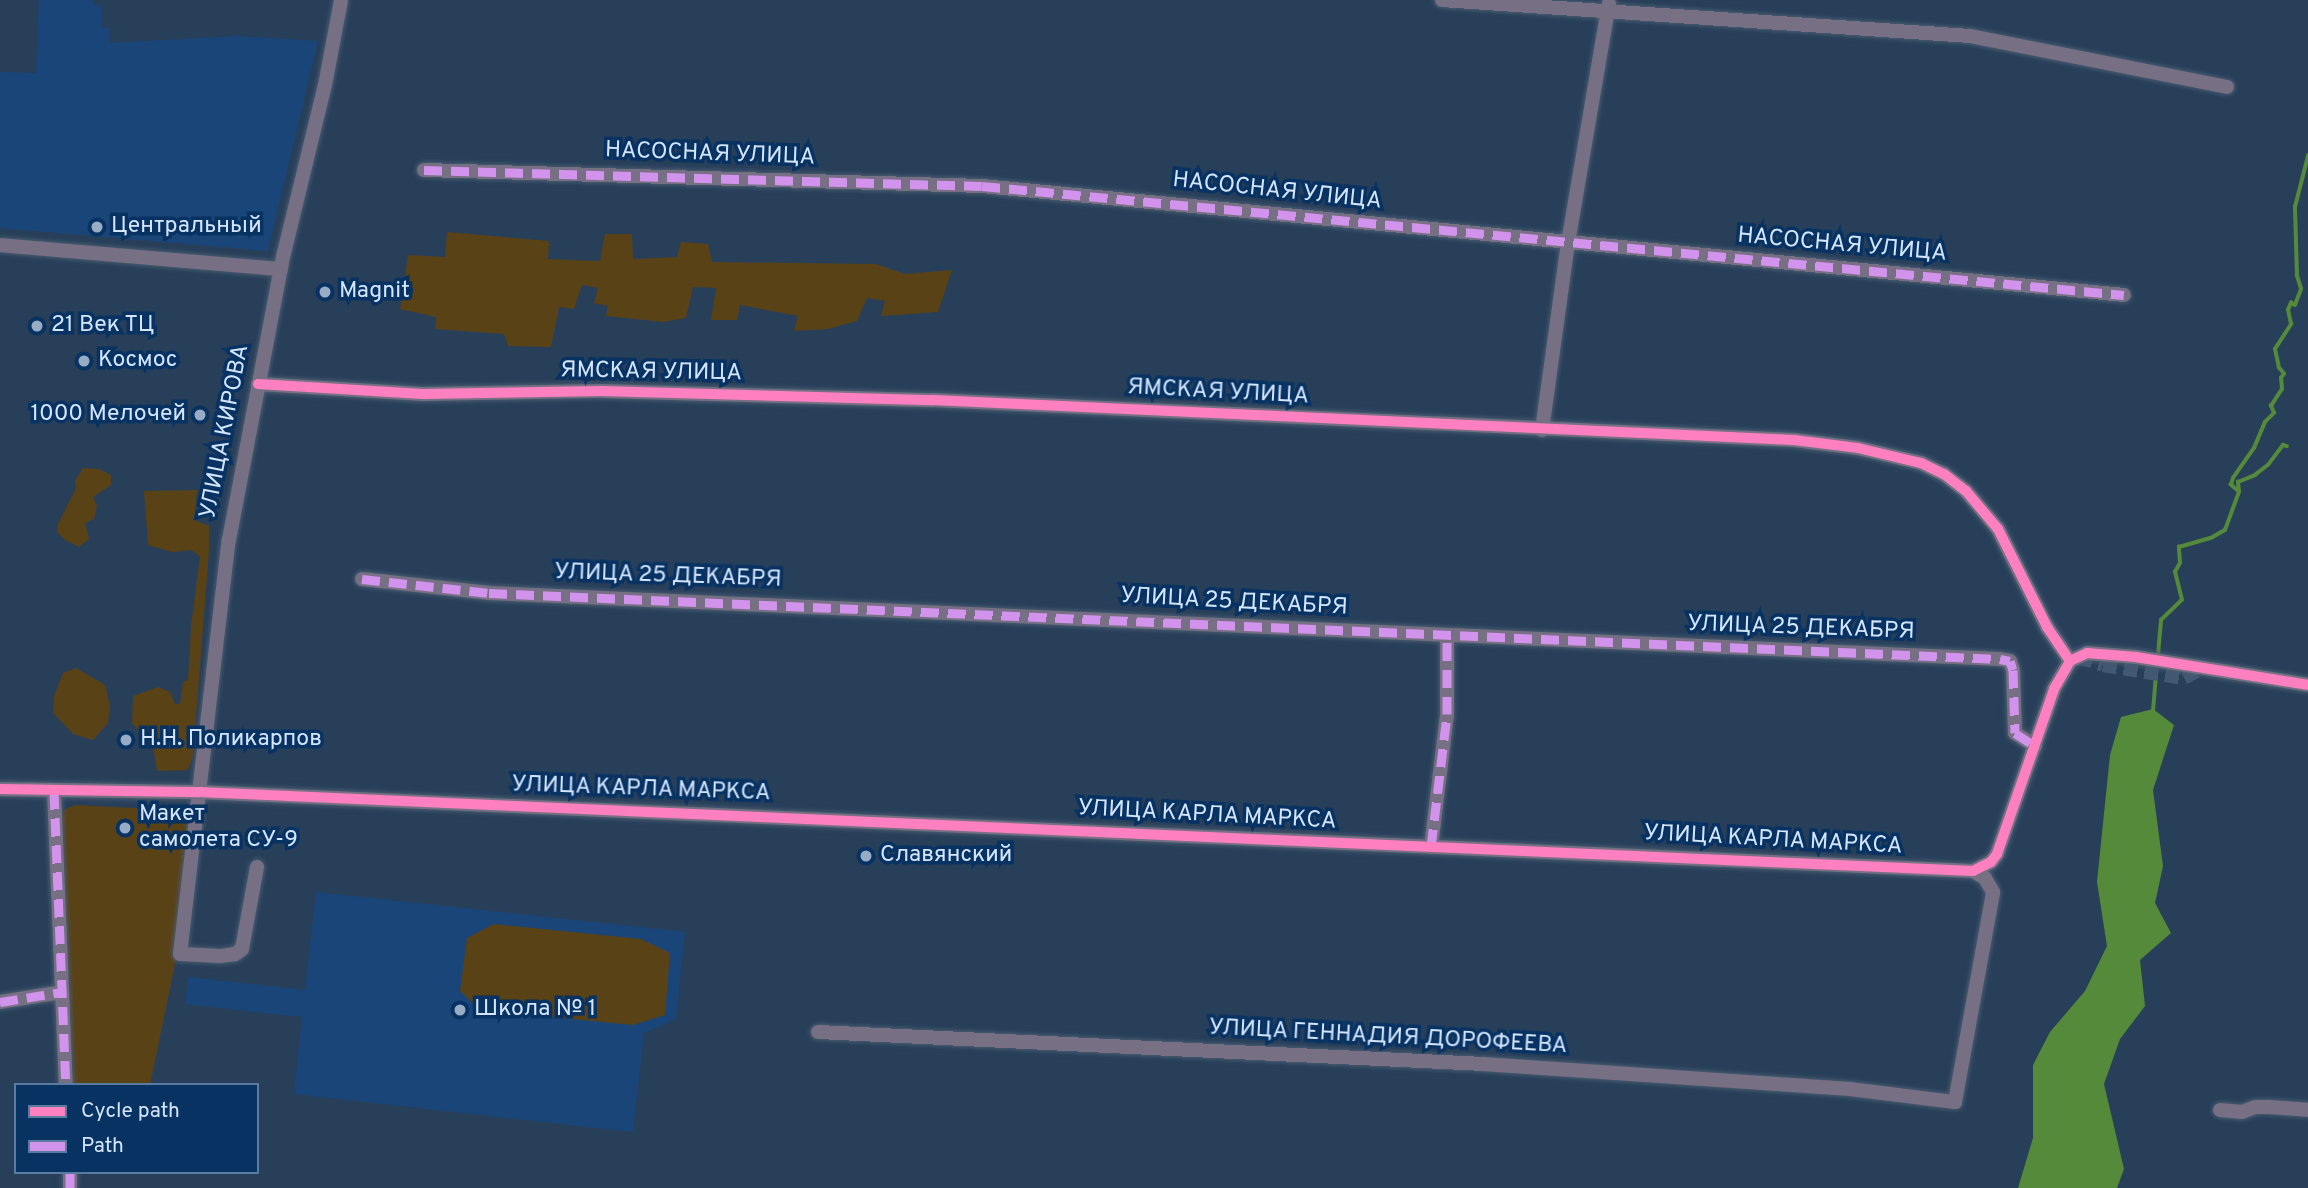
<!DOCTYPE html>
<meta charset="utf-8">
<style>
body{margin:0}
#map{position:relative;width:2308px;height:1188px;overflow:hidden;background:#283f5a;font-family:Overpass,sans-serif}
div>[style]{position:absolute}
.built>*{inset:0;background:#1a4579}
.green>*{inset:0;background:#5a4217}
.water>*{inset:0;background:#568a3b}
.stream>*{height:3.5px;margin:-1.75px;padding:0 1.75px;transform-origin:1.75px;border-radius:1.75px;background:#568a3b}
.minor-tunnel>*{height:14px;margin-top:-7px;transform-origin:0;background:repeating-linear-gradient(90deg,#425873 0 14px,transparent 0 21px)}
.roads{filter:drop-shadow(0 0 2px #485b70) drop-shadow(0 0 2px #485b70)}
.minor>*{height:14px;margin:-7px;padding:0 7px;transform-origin:7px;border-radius:7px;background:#777084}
.quiet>*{height:9px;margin-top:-4.5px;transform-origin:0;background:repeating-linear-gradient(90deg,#d193ec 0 18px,transparent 0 27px)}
.cycleway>*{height:10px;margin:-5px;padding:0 5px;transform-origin:5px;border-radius:5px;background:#ff80c0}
.dots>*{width:19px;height:19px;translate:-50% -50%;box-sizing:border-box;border:4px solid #073262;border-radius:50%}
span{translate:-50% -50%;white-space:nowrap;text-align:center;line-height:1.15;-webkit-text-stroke:7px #073262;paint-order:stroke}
.street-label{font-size:23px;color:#d4e6ff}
.poi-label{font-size:23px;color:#d4e6ff}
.left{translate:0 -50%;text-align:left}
.right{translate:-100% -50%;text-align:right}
.legend{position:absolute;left:14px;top:1083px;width:245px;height:91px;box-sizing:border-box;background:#073262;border:2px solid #597aa1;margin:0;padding:9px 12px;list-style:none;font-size:21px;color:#d4e6ff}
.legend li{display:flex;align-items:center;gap:14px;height:35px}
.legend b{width:35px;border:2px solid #597aa1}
</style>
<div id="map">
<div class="built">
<div style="clip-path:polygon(39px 0,93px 0,93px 5px,102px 6px,101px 27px,109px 28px,110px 43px,236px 36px,318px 41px,268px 251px,0 228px,0 72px,36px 73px)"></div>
<div style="clip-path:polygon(316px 892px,685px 932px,676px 1019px,644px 1033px,633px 1132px,294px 1094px,302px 1017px,185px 1004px,188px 977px,305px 990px)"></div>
</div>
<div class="green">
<div style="clip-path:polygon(447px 232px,549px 241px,548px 259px,600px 261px,605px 234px,632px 234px,633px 259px,677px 257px,681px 242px,708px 244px,712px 262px,876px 264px,905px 274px,952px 270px,938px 312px,881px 316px,885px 301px,867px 298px,857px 321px,828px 329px,794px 331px,798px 316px,740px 305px,737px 320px,711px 320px,716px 288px,693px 287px,686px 318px,663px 322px,606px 316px,608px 306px,594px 303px,598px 288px,582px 285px,574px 309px,559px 307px,551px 347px,508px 346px,504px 334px,435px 329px,436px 317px,400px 309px,408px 255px,445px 257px)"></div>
<div style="clip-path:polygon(83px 468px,99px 469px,111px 475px,111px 485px,93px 497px,97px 506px,94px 519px,85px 523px,89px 539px,79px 547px,65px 540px,57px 532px,58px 524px,76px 488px,75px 481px)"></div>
<div style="clip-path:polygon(197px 490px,194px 520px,209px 526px,209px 551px,193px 756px,188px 770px,157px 771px,153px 747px,132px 723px,133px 696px,158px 687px,170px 692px,175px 704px,180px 704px,183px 682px,188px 680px,191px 626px,200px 557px,192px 550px,172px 552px,148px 545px,144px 491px)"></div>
<div style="clip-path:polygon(76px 668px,105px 685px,110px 706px,108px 723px,93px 740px,73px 734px,53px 713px,54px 696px,63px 673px)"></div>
<div style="clip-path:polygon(76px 805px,192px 811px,177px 954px,150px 1085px,74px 1085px,60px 820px,65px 809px)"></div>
<div style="clip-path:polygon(494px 924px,641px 939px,670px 953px,665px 1015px,633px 1025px,480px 1010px,460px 991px,467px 938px)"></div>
</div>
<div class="water">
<div style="clip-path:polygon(2153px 709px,2174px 725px,2153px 790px,2163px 866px,2155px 903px,2171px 933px,2140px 960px,2145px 1006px,2120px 1039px,2104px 1084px,2124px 1169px,2117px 1188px,2018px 1188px,2033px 1138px,2033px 1065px,2050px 1032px,2085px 991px,2107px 946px,2097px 882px,2110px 755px,2121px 717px)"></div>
</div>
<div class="stream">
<div style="left:2239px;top:492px;width:10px;rotate:-96deg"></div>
<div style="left:2238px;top:482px;width:18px;rotate:-22deg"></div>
<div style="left:2255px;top:475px;width:16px;rotate:-38deg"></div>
<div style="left:2268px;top:465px;width:25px;rotate:-53deg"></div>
<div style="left:2283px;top:445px;width:4px;rotate:14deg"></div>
<div style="left:2158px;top:655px;width:35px;rotate:-85deg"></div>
<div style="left:2161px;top:620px;width:29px;rotate:-44deg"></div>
<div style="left:2182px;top:600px;width:29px;rotate:-104deg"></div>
<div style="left:2175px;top:572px;width:10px;rotate:-61deg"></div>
<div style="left:2180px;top:563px;width:16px;rotate:-94deg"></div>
<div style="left:2179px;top:547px;width:33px;rotate:-16deg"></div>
<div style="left:2211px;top:538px;width:16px;rotate:-30deg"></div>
<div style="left:2225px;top:530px;width:40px;rotate:-69.8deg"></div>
<div style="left:2239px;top:492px;width:11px;rotate:-139deg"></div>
<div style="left:2231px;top:485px;width:7px;rotate:-74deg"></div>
<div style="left:2233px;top:478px;width:37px;rotate:-55deg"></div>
<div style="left:2254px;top:448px;width:28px;rotate:-67deg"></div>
<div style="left:2265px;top:422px;width:13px;rotate:-45deg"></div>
<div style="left:2274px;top:413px;width:8px;rotate:-113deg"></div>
<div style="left:2271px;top:406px;width:20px;rotate:-57deg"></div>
<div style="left:2282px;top:389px;width:11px;rotate:-95deg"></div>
<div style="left:2281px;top:378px;width:5px;rotate:-53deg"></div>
<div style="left:2284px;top:374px;width:8px;rotate:-130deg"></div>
<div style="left:2279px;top:368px;width:19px;rotate:-102deg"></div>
<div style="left:2275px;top:349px;width:30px;rotate:-57deg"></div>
<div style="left:2291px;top:324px;width:14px;rotate:-102deg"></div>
<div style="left:2288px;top:310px;width:8px;rotate:-67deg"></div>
<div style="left:2291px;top:303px;width:4px;rotate:27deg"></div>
<div style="left:2295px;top:305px;width:17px;rotate:-69deg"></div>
<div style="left:2301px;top:289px;width:14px;rotate:-107deg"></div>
<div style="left:2297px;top:276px;width:69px;rotate:-91.7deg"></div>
<div style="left:2295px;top:207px;width:53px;rotate:-75.7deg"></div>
<div style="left:2153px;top:711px;width:48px;rotate:-85.2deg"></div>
</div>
<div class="minor-tunnel">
<div style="left:2079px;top:657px;width:25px;rotate:18deg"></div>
<div style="left:2103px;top:665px;width:82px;rotate:9.1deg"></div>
<div style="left:2184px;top:678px;width:21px;rotate:-29deg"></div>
</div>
<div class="roads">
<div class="minor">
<div style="left:1442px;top:0;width:529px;rotate:3.9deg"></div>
<div style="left:1970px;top:36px;width:262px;rotate:11.2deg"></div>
<div style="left:424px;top:170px;width:558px;rotate:1.64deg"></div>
<div style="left:982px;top:186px;width:1147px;rotate:5.45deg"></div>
<div style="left:0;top:245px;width:282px;rotate:4.9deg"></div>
<div style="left:258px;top:384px;width:165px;rotate:3.5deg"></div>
<div style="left:423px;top:394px;width:179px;rotate:-1deg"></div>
<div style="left:602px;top:391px;width:331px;rotate:1.6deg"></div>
<div style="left:933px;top:400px;width:862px;rotate:2.66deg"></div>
<div style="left:1794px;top:440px;width:64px;rotate:7.1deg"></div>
<div style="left:1858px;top:448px;width:65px;rotate:13.4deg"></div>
<div style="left:1921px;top:463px;width:25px;rotate:26deg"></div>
<div style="left:1944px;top:474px;width:28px;rotate:38deg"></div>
<div style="left:1966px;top:491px;width:50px;rotate:49.9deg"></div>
<div style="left:1998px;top:529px;width:110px;rotate:63.4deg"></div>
<div style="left:2047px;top:627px;width:41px;rotate:55.9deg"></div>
<div style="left:1542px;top:430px;width:189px;rotate:-82.1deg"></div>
<div style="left:1568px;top:243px;width:243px;rotate:-80.3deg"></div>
<div style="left:362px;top:579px;width:128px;rotate:6.3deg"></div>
<div style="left:489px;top:593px;width:1512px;rotate:2.5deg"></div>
<div style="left:2000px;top:659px;width:10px;rotate:11deg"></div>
<div style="left:2010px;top:661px;width:9px;rotate:72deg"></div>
<div style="left:2013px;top:670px;width:63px;rotate:88.2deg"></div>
<div style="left:2015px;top:733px;width:24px;rotate:33deg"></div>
<div style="left:0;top:789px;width:199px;rotate:0.9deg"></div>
<div style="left:199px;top:792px;width:1776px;rotate:2.55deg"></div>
<div style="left:1973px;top:871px;width:20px;rotate:-27deg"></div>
<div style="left:1991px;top:862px;width:10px;rotate:-53deg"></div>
<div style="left:1997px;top:854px;width:175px;rotate:-70.9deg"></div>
<div style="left:2054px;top:689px;width:32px;rotate:-60deg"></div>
<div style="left:2070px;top:661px;width:19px;rotate:-25deg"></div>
<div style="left:2087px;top:653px;width:49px;rotate:4.7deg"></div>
<div style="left:2136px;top:657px;width:174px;rotate:9.2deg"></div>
<div style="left:54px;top:791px;width:294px;rotate:87.7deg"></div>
<div style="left:1431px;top:847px;width:134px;rotate:-83.1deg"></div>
<div style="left:1447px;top:714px;width:78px;rotate:-90deg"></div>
<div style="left:257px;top:867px;width:83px;rotate:100.4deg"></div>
<div style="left:242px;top:949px;width:9px;rotate:144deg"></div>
<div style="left:235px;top:954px;width:15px;rotate:172deg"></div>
<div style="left:220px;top:956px;width:40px;rotate:-177.1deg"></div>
<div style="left:180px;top:954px;width:417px;rotate:-83.3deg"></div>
<div style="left:229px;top:540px;width:292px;rotate:-79.2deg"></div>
<div style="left:284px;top:253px;width:173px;rotate:-76.3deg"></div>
<div style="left:325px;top:85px;width:86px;rotate:-79.3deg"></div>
<div style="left:0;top:1002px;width:63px;rotate:-9.2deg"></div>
<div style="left:818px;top:1032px;width:666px;rotate:2.75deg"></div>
<div style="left:1483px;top:1064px;width:368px;rotate:3.9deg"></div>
<div style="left:1850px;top:1089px;width:106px;rotate:7.1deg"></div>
<div style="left:1955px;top:1102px;width:213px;rotate:-79.7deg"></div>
<div style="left:1993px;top:892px;width:16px;rotate:-120deg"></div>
<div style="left:1985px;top:878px;width:14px;rotate:-150deg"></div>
<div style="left:2220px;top:1110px;width:22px;rotate:5deg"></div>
<div style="left:2242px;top:1112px;width:14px;rotate:-21deg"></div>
<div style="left:2255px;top:1107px;width:14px"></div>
<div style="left:2269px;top:1107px;width:39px;rotate:4deg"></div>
<div style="left:70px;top:1172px;width:16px;rotate:90deg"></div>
</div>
</div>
<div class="quiet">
<div style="left:424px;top:170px;width:558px;rotate:1.64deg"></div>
<div style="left:982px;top:186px;width:1147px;rotate:5.45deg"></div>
<div style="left:362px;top:579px;width:128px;rotate:6.3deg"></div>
<div style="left:489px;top:593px;width:1512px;rotate:2.5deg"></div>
<div style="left:2000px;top:659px;width:10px;rotate:11deg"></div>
<div style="left:2010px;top:661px;width:9px;rotate:72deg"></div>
<div style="left:2013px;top:670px;width:63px;rotate:88.2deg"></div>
<div style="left:2015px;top:733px;width:24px;rotate:33deg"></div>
<div style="left:54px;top:791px;width:294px;rotate:87.7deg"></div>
<div style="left:1431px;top:847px;width:134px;rotate:-83.1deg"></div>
<div style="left:1447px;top:714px;width:78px;rotate:-90deg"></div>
<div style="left:0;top:1002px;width:63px;rotate:-9.2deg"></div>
<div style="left:70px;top:1172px;width:16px;rotate:90deg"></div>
</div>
<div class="cycleway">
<div style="left:258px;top:384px;width:165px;rotate:3.5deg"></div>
<div style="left:423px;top:394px;width:179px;rotate:-1deg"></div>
<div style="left:602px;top:391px;width:331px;rotate:1.6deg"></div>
<div style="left:933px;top:400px;width:862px;rotate:2.66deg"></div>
<div style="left:1794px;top:440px;width:64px;rotate:7.1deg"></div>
<div style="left:1858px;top:448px;width:65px;rotate:13.4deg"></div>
<div style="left:1921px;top:463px;width:25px;rotate:26deg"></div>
<div style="left:1944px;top:474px;width:28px;rotate:38deg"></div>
<div style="left:1966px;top:491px;width:50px;rotate:49.9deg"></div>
<div style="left:1998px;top:529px;width:110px;rotate:63.4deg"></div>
<div style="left:2047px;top:627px;width:41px;rotate:55.9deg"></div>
<div style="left:0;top:789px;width:199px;rotate:0.9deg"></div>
<div style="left:199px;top:792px;width:1776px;rotate:2.55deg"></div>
<div style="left:1973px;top:871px;width:20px;rotate:-27deg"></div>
<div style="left:1991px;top:862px;width:10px;rotate:-53deg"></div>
<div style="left:1997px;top:854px;width:175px;rotate:-70.9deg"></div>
<div style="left:2054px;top:689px;width:32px;rotate:-60deg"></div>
<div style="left:2070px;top:661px;width:19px;rotate:-25deg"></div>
<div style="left:2087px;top:653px;width:49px;rotate:4.7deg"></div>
<div style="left:2136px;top:657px;width:174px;rotate:9.2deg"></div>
</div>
<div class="dots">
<div style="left:97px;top:227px;background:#98acc5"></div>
<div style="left:325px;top:292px;background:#98acc5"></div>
<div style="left:37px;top:326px;background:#98acc5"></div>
<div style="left:84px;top:361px;background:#98acc5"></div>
<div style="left:200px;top:415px;background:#98acc5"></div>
<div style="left:126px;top:740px;background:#98acc5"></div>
<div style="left:125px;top:828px;background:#98acc5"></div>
<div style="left:866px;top:856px;background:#98acc5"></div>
<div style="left:460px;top:1010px;background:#98acc5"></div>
</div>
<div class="street-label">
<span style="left:710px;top:155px;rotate:2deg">НАСОСНАЯ УЛИЦА</span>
<span style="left:1277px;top:192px;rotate:6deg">НАСОСНАЯ УЛИЦА</span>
<span style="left:1842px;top:246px;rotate:5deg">НАСОСНАЯ УЛИЦА</span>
<span style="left:651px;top:373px;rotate:1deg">ЯМСКАЯ УЛИЦА</span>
<span style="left:1218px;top:393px;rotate:3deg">ЯМСКАЯ УЛИЦА</span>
<span style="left:226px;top:432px;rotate:-79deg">УЛИЦА КИРОВА</span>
<span style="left:668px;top:577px;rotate:2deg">УЛИЦА 25 ДЕКАБРЯ</span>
<span style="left:1234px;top:603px;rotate:3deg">УЛИЦА 25 ДЕКАБРЯ</span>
<span style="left:1801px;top:629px;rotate:2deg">УЛИЦА 25 ДЕКАБРЯ</span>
<span style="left:641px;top:790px;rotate:2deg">УЛИЦА КАРЛА МАРКСА</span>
<span style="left:1207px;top:816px;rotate:3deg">УЛИЦА КАРЛА МАРКСА</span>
<span style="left:1773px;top:841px;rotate:3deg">УЛИЦА КАРЛА МАРКСА</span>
<span style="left:1388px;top:1038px;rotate:3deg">УЛИЦА ГЕННАДИЯ ДОРОФЕЕВА</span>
</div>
<div class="poi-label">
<span class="left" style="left:111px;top:227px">Центральный</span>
<span class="left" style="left:339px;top:292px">Magnit</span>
<span class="left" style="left:51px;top:326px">21 Век ТЦ</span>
<span class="left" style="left:98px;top:361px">Космос</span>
<span class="right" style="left:186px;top:415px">1000 Мелочей</span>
<span class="left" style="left:140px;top:740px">Н.Н. Поликарпов</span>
<span class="left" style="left:139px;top:828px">Макет<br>самолета СУ-9</span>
<span class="left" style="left:880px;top:856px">Славянский</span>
<span class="left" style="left:474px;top:1010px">Школа № 1</span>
</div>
<ul class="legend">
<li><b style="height:9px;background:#ff80c0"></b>Cycle path</li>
<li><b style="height:9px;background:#d193ec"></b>Path</li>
</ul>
</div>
